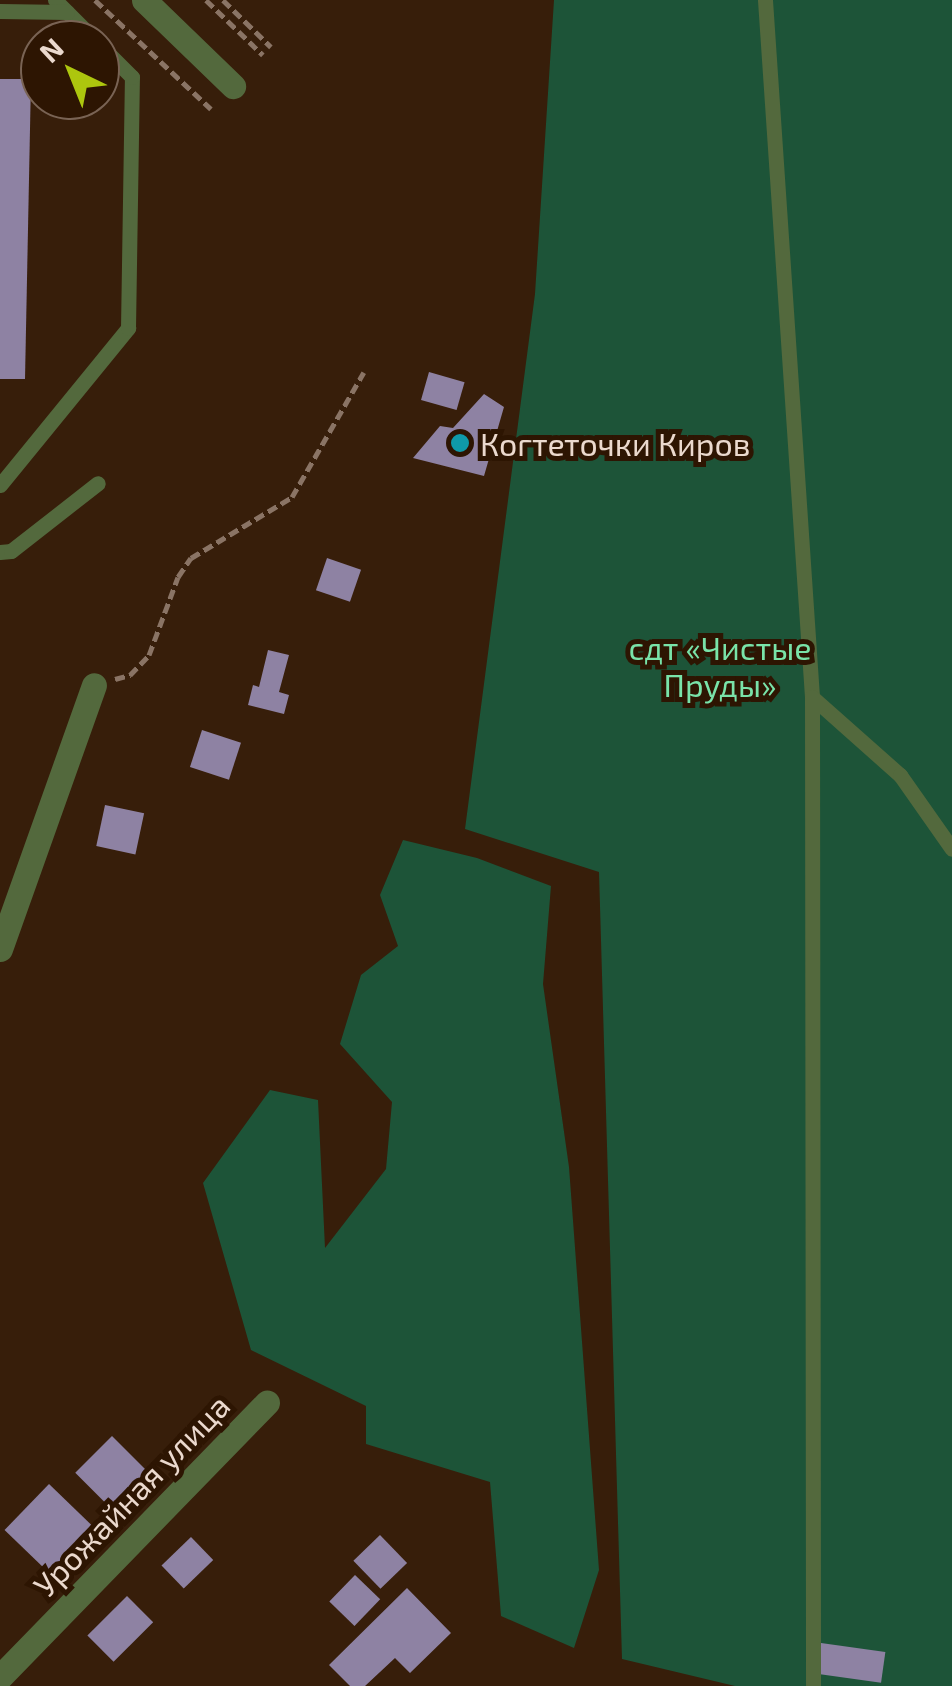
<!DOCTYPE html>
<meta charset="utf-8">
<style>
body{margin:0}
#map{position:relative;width:952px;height:1686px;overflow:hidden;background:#371e0a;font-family:"Exo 2",sans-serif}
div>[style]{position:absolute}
.green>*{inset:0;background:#1d5438}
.building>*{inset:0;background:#8e82a3;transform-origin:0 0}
.path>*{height:5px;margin-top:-2.5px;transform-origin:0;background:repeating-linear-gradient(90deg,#8a7465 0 10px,transparent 0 15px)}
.service>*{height:15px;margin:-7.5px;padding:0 7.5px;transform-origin:7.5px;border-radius:7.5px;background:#53693d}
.minor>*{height:25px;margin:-12.5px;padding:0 12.5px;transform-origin:12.5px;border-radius:12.5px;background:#53693d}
.dots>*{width:28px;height:28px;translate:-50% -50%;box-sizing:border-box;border:5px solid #2d1502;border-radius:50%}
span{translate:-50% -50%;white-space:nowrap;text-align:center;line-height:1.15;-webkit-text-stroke:10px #2d1502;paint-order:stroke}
.poi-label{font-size:32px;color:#ebd9ce}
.left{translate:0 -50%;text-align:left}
.park-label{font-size:32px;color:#79e3a9}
.street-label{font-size:32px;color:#ebd9ce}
.north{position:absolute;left:20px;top:20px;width:100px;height:100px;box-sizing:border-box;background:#2d1502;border:2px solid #796354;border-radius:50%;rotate:317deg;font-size:28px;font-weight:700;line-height:40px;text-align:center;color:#ebd9ce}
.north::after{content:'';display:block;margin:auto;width:35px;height:45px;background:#adc60e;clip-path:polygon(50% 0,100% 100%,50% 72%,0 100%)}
</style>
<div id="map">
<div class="green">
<div style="clip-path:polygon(554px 0,952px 0,952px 1686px,735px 1686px,622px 1659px,599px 872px,465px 829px,535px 294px)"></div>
<div style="clip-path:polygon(403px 840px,477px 858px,551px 886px,543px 984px,569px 1167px,599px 1570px,574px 1648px,501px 1616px,490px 1482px,366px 1444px,366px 1406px,251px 1350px,203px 1183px,270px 1090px,318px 1100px,325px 1248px,386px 1169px,392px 1102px,340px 1044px,361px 975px,398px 946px,380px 895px)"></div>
</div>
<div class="building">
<div style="clip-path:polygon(0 79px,31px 79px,25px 379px,0 379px)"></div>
<div style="left:429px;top:372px;width:37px;height:29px;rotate:16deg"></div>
<div style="clip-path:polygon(484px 394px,504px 407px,484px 476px,413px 458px,440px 426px,453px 428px)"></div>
<div style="left:327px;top:558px;width:36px;height:34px;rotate:19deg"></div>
<div style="clip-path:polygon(268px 650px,289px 655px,279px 692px,289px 695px,284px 714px,248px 705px,253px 685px,259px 687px)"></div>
<div style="left:202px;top:730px;width:41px;height:39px;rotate:18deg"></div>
<div style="left:105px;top:805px;width:40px;height:42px;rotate:12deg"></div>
<div style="left:112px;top:1436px;width:52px;height:52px;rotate:45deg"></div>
<div style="left:49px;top:1484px;width:62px;height:64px;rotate:44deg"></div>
<div style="left:380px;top:1535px;width:39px;height:37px;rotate:46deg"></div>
<div style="left:191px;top:1537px;width:32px;height:41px;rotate:46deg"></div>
<div style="left:355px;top:1575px;width:35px;height:37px;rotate:44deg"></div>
<div style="clip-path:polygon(407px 1588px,451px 1633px,410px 1673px,395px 1658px,365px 1686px,350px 1686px,329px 1665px)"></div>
<div style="left:127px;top:1596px;width:37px;height:56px;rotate:45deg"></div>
<div style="left:821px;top:1643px;width:65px;height:31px;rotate:8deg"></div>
</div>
<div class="path">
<div style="left:95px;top:0;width:159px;rotate:43.2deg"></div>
<div style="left:206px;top:0;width:79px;rotate:44deg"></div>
<div style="left:223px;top:0;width:67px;rotate:44.4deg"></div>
<div style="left:115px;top:679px;width:16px;rotate:-15deg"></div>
<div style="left:130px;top:675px;width:28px;rotate:-46deg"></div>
<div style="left:149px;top:655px;width:83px;rotate:-69.6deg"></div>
<div style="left:178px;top:577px;width:23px;rotate:-56deg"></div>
<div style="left:191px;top:558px;width:118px;rotate:-31.1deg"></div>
<div style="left:292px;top:497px;width:144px;rotate:-60.1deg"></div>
</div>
<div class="service">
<div style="left:55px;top:0;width:57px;rotate:45deg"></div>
<div style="left:765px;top:0;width:699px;rotate:86.14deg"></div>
<div style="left:812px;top:697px;width:989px;rotate:89.94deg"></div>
<div style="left:0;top:11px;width:67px;rotate:0.9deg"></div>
<div style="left:0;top:485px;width:203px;rotate:-50.8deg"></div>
<div style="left:128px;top:328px;width:251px;rotate:-89.1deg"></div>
<div style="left:132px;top:77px;width:45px;rotate:-135deg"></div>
<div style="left:0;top:552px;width:11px;rotate:-5deg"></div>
<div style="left:11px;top:551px;width:110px;rotate:-38deg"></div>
<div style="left:812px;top:697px;width:118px;rotate:41.6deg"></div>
<div style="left:900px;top:775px;width:90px;rotate:54.9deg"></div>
</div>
<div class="minor">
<div style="left:144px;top:0;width:124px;rotate:44deg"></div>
<div style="left:0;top:949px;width:280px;rotate:-70.4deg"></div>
<div style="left:0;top:1677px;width:383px;rotate:-45.8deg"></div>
</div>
<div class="dots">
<div style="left:460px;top:443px;background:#0f9aa8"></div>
</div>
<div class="poi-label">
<span class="left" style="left:480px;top:443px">Когтеточки Киров</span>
</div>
<div class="park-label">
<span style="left:720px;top:666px">сдт «Чистые<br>Пруды»</span>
</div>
<div class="street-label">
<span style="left:131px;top:1495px;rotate:-46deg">Урожайная улица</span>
</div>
<div class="north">N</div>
</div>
